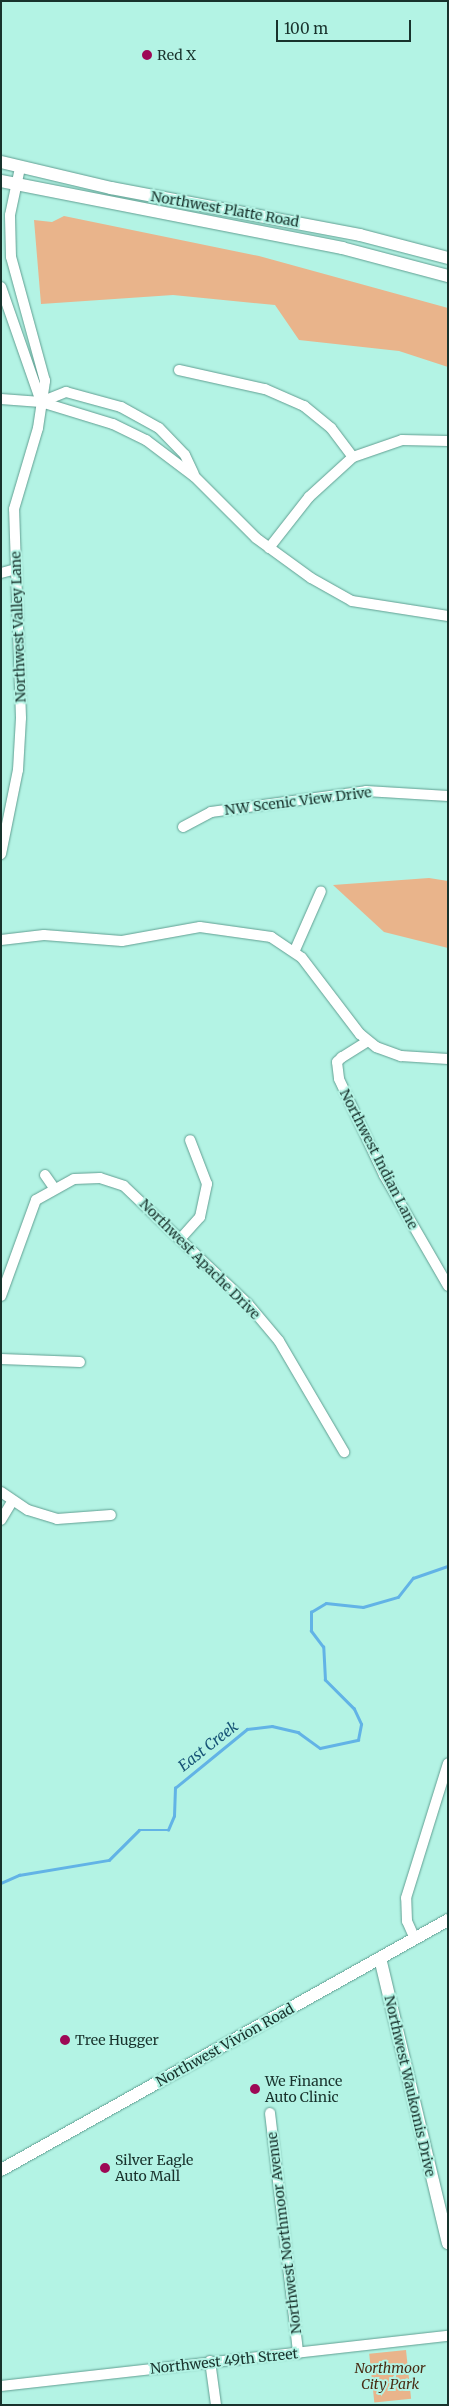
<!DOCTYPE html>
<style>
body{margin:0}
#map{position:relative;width:449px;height:2406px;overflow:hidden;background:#b3f3e4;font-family:Merriweather,serif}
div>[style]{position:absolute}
.green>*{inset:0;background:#e9b48b;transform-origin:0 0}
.stream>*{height:2.5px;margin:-1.25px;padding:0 1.25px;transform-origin:1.25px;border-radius:1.25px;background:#62b3e6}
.roads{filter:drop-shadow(0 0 1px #619f92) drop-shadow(0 0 1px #619f92)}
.minor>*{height:10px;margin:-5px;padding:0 5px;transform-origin:5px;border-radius:5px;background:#fff}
.major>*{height:12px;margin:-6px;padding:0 6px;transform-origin:6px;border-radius:6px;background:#fff}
.dots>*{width:14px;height:14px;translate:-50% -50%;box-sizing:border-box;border:2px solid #b3f3e4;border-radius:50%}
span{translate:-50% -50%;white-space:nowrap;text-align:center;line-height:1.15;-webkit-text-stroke:4px #b3f3e4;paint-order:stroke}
.poi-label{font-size:14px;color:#18322c}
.left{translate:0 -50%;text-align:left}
.street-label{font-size:14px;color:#18322c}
.park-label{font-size:14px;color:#492d15;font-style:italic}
.water-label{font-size:15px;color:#165376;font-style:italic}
.frame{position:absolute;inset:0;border:2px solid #18322c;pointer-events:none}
.scale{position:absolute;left:276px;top:20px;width:135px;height:22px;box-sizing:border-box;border:2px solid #18322c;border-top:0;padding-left:6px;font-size:15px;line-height:18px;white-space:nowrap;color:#18322c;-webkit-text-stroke:4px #b3f3e4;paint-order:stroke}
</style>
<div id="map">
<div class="green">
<div style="clip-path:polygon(64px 216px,259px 256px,448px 308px,448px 367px,399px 351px,299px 340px,275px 305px,173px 295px,41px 304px,34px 220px,52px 222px)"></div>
<div style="clip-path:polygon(429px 878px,448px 881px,448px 948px,384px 932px,333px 885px)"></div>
<div style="left:406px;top:2350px;width:49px;height:37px;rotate:84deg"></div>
</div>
<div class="stream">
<div style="left:1px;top:1883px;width:20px;rotate:-24deg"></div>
<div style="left:19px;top:1875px;width:91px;rotate:-9.5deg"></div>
<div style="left:109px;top:1860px;width:42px;rotate:-45deg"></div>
<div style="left:139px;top:1830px;width:29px"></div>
<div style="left:168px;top:1830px;width:15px;rotate:-67deg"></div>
<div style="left:174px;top:1816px;width:28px;rotate:-88deg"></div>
<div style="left:175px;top:1788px;width:93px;rotate:-39.3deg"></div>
<div style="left:247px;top:1729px;width:25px;rotate:-7deg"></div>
<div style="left:272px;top:1726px;width:27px;rotate:13deg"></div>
<div style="left:298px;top:1732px;width:27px;rotate:36deg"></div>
<div style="left:320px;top:1748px;width:39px;rotate:-12deg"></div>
<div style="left:358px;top:1740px;width:16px;rotate:-79deg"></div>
<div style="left:361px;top:1724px;width:17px;rotate:-115deg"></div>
<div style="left:354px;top:1709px;width:41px;rotate:-135deg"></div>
<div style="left:325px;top:1680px;width:33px;rotate:-93deg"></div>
<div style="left:323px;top:1647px;width:20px;rotate:-127deg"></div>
<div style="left:311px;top:1631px;width:19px;rotate:-90deg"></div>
<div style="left:311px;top:1612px;width:17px;rotate:-31deg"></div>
<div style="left:326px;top:1603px;width:37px;rotate:6deg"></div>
<div style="left:363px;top:1607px;width:36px;rotate:-16deg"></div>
<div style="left:398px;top:1597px;width:24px;rotate:-52deg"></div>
<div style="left:413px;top:1578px;width:37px;rotate:-19deg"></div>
</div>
<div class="roads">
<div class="minor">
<div style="left:1px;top:287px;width:122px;rotate:70.8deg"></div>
<div style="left:179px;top:370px;width:88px;rotate:12.5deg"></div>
<div style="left:265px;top:389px;width:43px;rotate:23.6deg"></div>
<div style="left:304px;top:406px;width:35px;rotate:39deg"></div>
<div style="left:331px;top:428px;width:36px;rotate:53deg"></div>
<div style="left:1px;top:399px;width:40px;rotate:4.3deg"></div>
<div style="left:41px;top:402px;width:75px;rotate:17deg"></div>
<div style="left:113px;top:424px;width:37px;rotate:26deg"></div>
<div style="left:146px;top:440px;width:61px;rotate:37.1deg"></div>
<div style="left:195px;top:477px;width:86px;rotate:45deg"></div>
<div style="left:256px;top:538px;width:68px;rotate:36deg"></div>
<div style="left:311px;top:578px;width:47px;rotate:29.3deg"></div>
<div style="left:352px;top:601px;width:97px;rotate:8.9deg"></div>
<div style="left:41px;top:402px;width:27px;rotate:-22deg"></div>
<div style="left:66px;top:392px;width:57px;rotate:15.3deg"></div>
<div style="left:121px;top:407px;width:43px;rotate:28.9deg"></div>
<div style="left:159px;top:428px;width:37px;rotate:46deg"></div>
<div style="left:185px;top:455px;width:21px;rotate:65deg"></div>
<div style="left:269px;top:548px;width:65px;rotate:-51.9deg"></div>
<div style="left:309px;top:497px;width:59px;rotate:-42.3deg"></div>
<div style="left:353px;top:457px;width:52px;rotate:-19.1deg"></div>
<div style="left:402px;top:440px;width:46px;rotate:1.2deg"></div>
<div style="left:1px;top:573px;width:16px;rotate:-15deg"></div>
<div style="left:183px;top:827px;width:32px;rotate:-28deg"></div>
<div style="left:211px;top:812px;width:156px;rotate:-7.7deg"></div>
<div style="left:366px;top:791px;width:82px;rotate:3.5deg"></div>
<div style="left:1px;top:854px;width:86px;rotate:-78.6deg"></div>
<div style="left:18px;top:770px;width:52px;rotate:-86.7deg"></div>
<div style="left:21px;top:718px;width:209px;rotate:-91.9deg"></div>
<div style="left:14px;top:509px;width:84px;rotate:-73.5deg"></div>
<div style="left:38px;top:428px;width:48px;rotate:-81.5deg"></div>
<div style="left:45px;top:381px;width:129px;rotate:-105.3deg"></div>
<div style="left:11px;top:257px;width:42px;rotate:-91.4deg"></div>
<div style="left:10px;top:215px;width:48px;rotate:-78deg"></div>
<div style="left:1px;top:940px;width:43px;rotate:-6.6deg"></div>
<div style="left:44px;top:935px;width:78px;rotate:4.4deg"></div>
<div style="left:122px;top:941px;width:79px;rotate:-10.2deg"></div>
<div style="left:200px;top:927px;width:72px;rotate:8deg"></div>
<div style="left:271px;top:937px;width:37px;rotate:34deg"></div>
<div style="left:302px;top:958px;width:96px;rotate:52.7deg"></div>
<div style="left:360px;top:1034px;width:21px;rotate:39deg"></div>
<div style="left:376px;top:1047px;width:27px;rotate:20deg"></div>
<div style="left:401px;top:1056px;width:47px;rotate:3.7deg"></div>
<div style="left:295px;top:950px;width:64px;rotate:-66.2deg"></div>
<div style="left:368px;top:1041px;width:31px;rotate:148deg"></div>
<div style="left:342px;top:1057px;width:7px;rotate:135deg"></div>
<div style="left:337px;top:1062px;width:17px;rotate:83deg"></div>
<div style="left:339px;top:1079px;width:106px;rotate:64.9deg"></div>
<div style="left:384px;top:1175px;width:128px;rotate:60deg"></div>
<div style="left:45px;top:1175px;width:16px;rotate:55deg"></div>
<div style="left:182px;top:1237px;width:27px;rotate:-48deg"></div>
<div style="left:200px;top:1217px;width:34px;rotate:-78deg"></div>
<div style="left:207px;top:1184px;width:47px;rotate:-111.1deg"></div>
<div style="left:1px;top:1296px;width:102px;rotate:-70deg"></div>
<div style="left:36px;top:1200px;width:43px;rotate:-28.9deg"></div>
<div style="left:74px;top:1179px;width:26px;rotate:-2deg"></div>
<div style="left:100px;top:1178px;width:25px;rotate:18deg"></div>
<div style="left:124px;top:1186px;width:171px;rotate:43.6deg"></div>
<div style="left:248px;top:1304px;width:48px;rotate:50deg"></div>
<div style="left:279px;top:1341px;width:129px;rotate:59.6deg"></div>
<div style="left:1px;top:1359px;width:79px;rotate:2.2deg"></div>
<div style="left:1px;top:1492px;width:32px;rotate:34deg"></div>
<div style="left:28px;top:1510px;width:30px;rotate:17deg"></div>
<div style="left:57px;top:1519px;width:54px;rotate:-4.2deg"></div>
<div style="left:1px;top:1520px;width:21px;rotate:-59deg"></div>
<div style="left:415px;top:1939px;width:20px;rotate:-114deg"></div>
<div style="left:407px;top:1921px;width:23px;rotate:-92deg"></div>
<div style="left:406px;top:1898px;width:141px;rotate:-72.7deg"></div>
<div style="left:270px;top:2113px;width:242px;rotate:83.3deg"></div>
<div style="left:210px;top:2361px;width:44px;rotate:82.2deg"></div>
<div style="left:1px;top:2386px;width:450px;rotate:-6.4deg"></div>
</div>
<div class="major">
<div style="left:1px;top:162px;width:113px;rotate:13.3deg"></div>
<div style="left:111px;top:188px;width:253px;rotate:10.7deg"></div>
<div style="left:360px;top:235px;width:91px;rotate:14.6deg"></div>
<div style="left:1px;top:181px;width:348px;rotate:11.1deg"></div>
<div style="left:342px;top:248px;width:110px;rotate:14.8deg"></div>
<div style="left:380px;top:1958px;width:293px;rotate:76.6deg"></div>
<div style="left:1px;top:2170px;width:512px;rotate:-29.22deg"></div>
</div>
</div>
<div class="dots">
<div style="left:147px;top:55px;background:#9d0855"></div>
<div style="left:65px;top:2040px;background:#9d0855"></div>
<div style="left:255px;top:2089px;background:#9d0855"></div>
<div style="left:105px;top:2168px;background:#9d0855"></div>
</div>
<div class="poi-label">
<span class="left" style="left:157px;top:55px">Red X</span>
<span class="left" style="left:75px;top:2040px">Tree Hugger</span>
<span class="left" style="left:265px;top:2089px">We Finance<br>Auto Clinic</span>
<span class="left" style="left:115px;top:2168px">Silver Eagle<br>Auto Mall</span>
</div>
<div class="street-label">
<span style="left:225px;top:209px;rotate:10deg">Northwest Platte Road</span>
<span style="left:18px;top:627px;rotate:-92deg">Northwest Valley Lane</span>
<span style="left:298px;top:801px;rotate:-7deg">NW Scenic View Drive</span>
<span style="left:379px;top:1159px;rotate:63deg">Northwest Indian Lane</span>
<span style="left:200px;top:1259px;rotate:45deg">Northwest Apache Drive</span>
<span style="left:225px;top:2045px;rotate:-29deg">Northwest Vivion Road</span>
<span style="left:410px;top:2086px;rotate:77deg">Northwest Waukomis Drive</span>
<span style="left:284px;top:2233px;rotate:-97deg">Northwest Northmoor Avenue</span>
<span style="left:224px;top:2361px;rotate:-6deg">Northwest 49th Street</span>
</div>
<div class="park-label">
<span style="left:390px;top:2376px">Northmoor<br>City Park</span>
</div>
<div class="water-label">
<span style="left:208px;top:1746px;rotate:-38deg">East Creek</span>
</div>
<div class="frame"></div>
<div class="scale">100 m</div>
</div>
